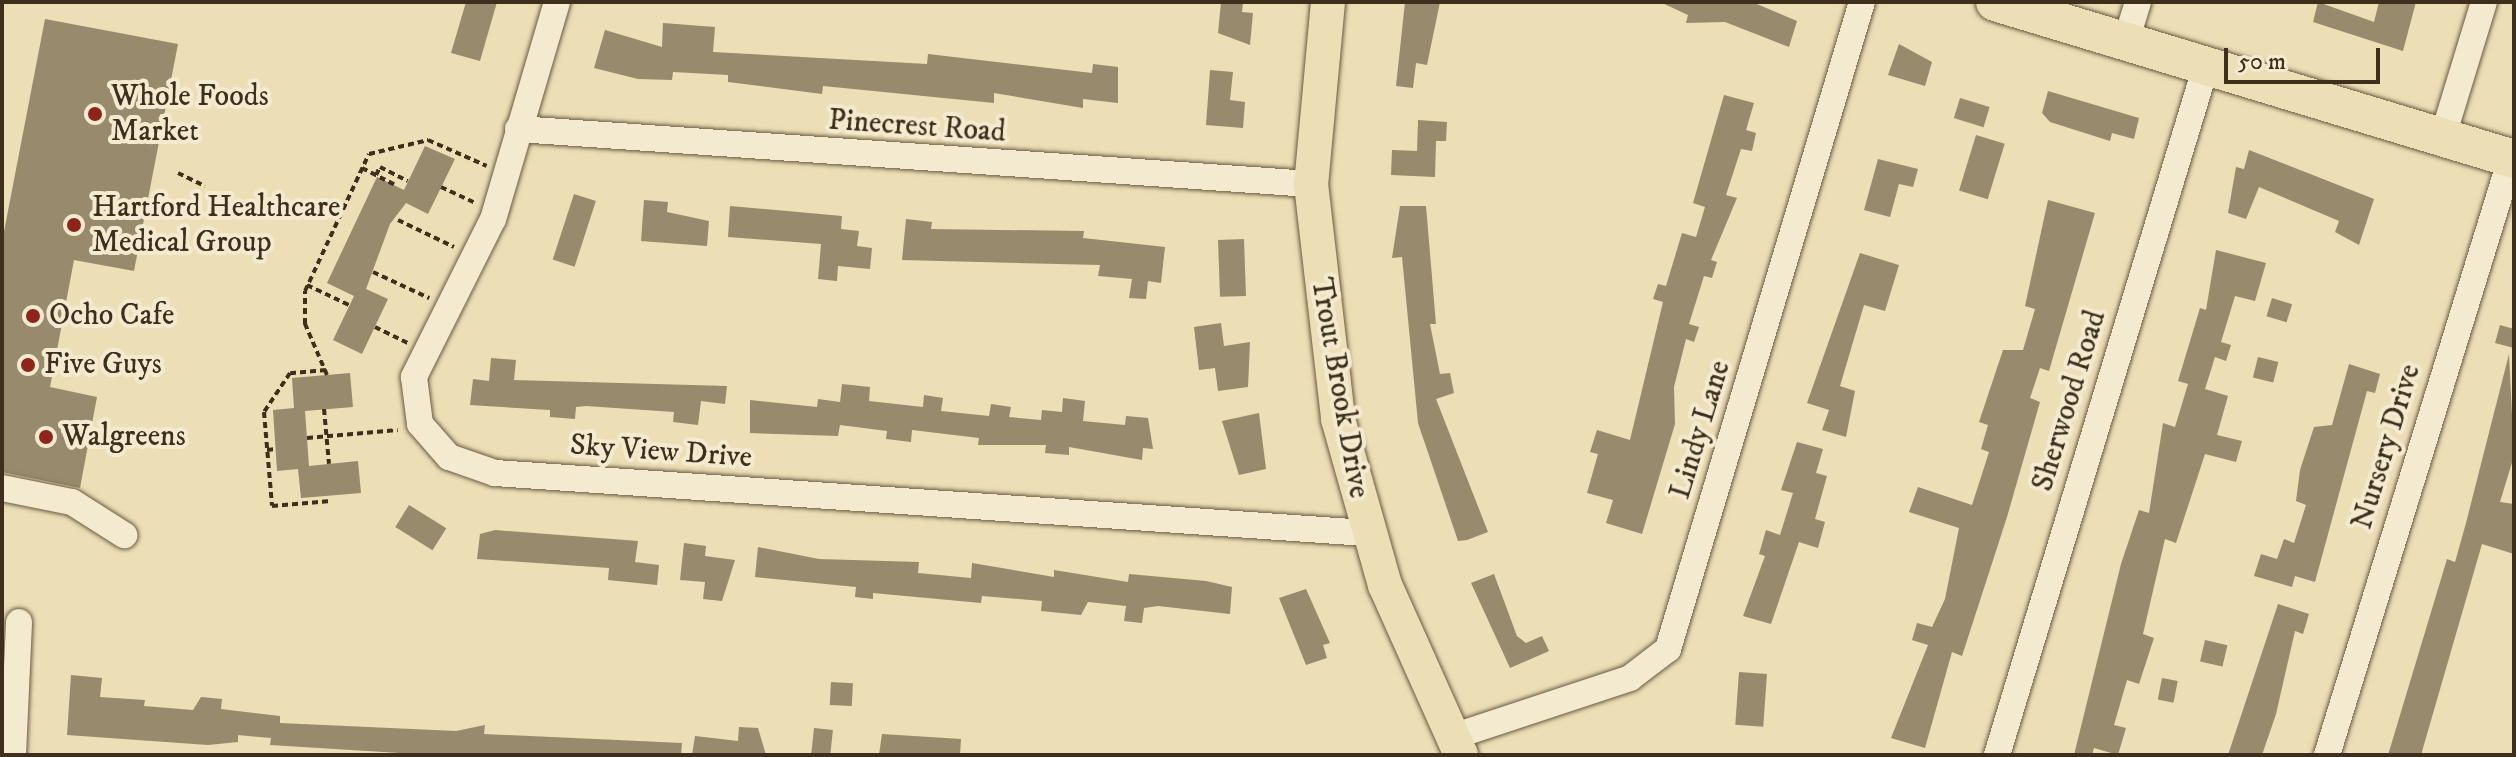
<!DOCTYPE html>
<style>
body{margin:0}
#map{position:relative;width:2516px;height:757px;overflow:hidden;background:#ecdeb5;font-family:"IM FELL DW Pica",serif}
div>[style]{position:absolute}
.building>*{inset:0;background:#988a6c;transform-origin:0 0}
.path>*{height:4px;margin-top:-2px;transform-origin:0;background:repeating-linear-gradient(90deg,#3e2e1c 0 6px,transparent 0 10px)}
.roads{filter:drop-shadow(0 0 2px #6a5a42) drop-shadow(0 0 2px #6a5a42)}
.minor>*{height:26px;margin:-13px;padding:0 13px;transform-origin:13px;border-radius:13px;background:#f3eacf}
.major>*{height:34px;margin:-17px;padding:0 17px;transform-origin:17px;border-radius:17px;background:#ecdeb5}
.highway>*{height:38px;margin:-19px;padding:0 19px;transform-origin:19px;border-radius:19px;background:#ecdeb5}
.dots>*{width:22px;height:22px;translate:-50% -50%;box-sizing:border-box;border:4px solid #f3eacf;border-radius:50%}
span{translate:-50% -50%;white-space:nowrap;text-align:center;line-height:1.15;-webkit-text-stroke:8px #f3eacf;paint-order:stroke}
.poi-label{font-size:30px;color:#3e2e1c}
.left{translate:0 -50%;text-align:left}
.street-label{font-size:30px;color:#3e2e1c}
.frame{position:absolute;inset:0;border:4px solid #3e2e1c;pointer-events:none}
.scale{position:absolute;left:2224px;top:48px;width:156px;height:36px;box-sizing:border-box;border:4px solid #3e2e1c;border-top:0;padding-left:10px;font-size:24px;line-height:28px;white-space:nowrap;color:#3e2e1c;-webkit-text-stroke:6px #f3eacf;paint-order:stroke}
</style>
<div id="map">
<div class="building">
<div style="clip-path:polygon(466px 2px,497px 2px,480px 61px,451px 53px)"></div>
<div style="clip-path:polygon(1221px 2px,1243px 2px,1242px 12px,1253px 13px,1250px 45px,1218px 33px)"></div>
<div style="clip-path:polygon(1405px 2px,1440px 2px,1427px 65px,1416px 63px,1413px 88px,1396px 86px)"></div>
<div style="clip-path:polygon(1660px 2px,1752px 2px,1797px 21px,1789px 47px,1725px 22px,1686px 23px,1688px 15px)"></div>
<div style="clip-path:polygon(2318px 2px,2374px 22px,2379px 2px,2416px 2px,2403px 51px,2313px 22px)"></div>
<div style="clip-path:polygon(45px 19px,178px 44px,134px 271px,74px 260px,50px 387px,97px 397px,80px 488px,2px 472px,2px 242px)"></div>
<div style="clip-path:polygon(663px 23px,715px 27px,713px 52px,927px 64px,928px 54px,1092px 73px,1093px 64px,1118px 67px,1118px 103px,1083px 99px,1083px 108px,994px 93px,994px 103px,823px 86px,822px 94px,728px 82px,728px 75px,673px 72px,672px 80px,638px 79px,594px 68px,605px 30px,662px 47px)"></div>
<div style="clip-path:polygon(1899px 44px,1932px 62px,1925px 86px,1888px 75px)"></div>
<div style="clip-path:polygon(1210px 70px,1233px 72px,1230px 100px,1245px 102px,1243px 128px,1206px 125px)"></div>
<div style="clip-path:polygon(2048px 91px,2139px 118px,2134px 139px,2112px 133px,2110px 141px,2050px 122px,2042px 113px)"></div>
<div style="clip-path:polygon(1724px 95px,1754px 103px,1746px 130px,1756px 133px,1752px 151px,1741px 149px,1726px 195px,1737px 198px,1711px 260px,1717px 262px,1712px 278px,1704px 276px,1689px 324px,1699px 327px,1694px 342px,1686px 339px,1674px 387px,1675px 424px,1642px 534px,1606px 523px,1613px 500px,1587px 493px,1598px 454px,1590px 452px,1597px 430px,1630px 440px,1663px 302px,1653px 299px,1658px 284px,1666px 286px,1682px 233px,1696px 237px,1705px 207px,1693px 203px)"></div>
<div style="left:1960px;top:98px;width:31px;height:21px;rotate:17deg"></div>
<div style="clip-path:polygon(1418px 120px,1447px 122px,1446px 141px,1436px 141px,1435px 177px,1391px 175px,1392px 150px,1417px 151px)"></div>
<div style="left:1976px;top:135px;width:30px;height:58px;rotate:17deg"></div>
<div style="clip-path:polygon(425px 146px,455px 159px,428px 214px,406px 203px,390px 224px,366px 289px,388px 299px,362px 354px,333px 340px,354px 296px,327px 283px,377px 177px,404px 190px)"></div>
<div style="clip-path:polygon(2249px 150px,2374px 199px,2359px 245px,2335px 232px,2339px 221px,2259px 187px,2246px 219px,2228px 213px,2236px 167px,2244px 169px)"></div>
<div style="clip-path:polygon(1878px 159px,1918px 169px,1913px 187px,1899px 184px,1890px 217px,1864px 210px)"></div>
<div style="left:574px;top:194px;width:23px;height:69px;rotate:18deg"></div>
<div style="clip-path:polygon(644px 200px,668px 202px,667px 212px,709px 221px,707px 246px,641px 241px)"></div>
<div style="clip-path:polygon(2048px 200px,2095px 213px,2049px 371px,2040px 368px,2030px 398px,2040px 402px,2007px 517px,1962px 656px,1952px 652px,1925px 748px,1891px 738px,1928px 645px,1912px 640px,1917px 623px,1932px 627px,1945px 599px,1959px 528px,1909px 512px,1918px 487px,1972px 505px,1989px 452px,1981px 449px,1988px 425px,1979px 422px,2003px 350px,2023px 350px,2035px 309px,2025px 306px)"></div>
<div style="clip-path:polygon(730px 206px,842px 216px,841px 229px,859px 231px,857px 246px,872px 248px,870px 269px,838px 266px,837px 281px,818px 279px,821px 244px,728px 237px)"></div>
<div style="clip-path:polygon(1400px 206px,1426px 206px,1436px 324px,1430px 324px,1440px 374px,1450px 373px,1454px 393px,1436px 399px,1488px 532px,1467px 540px,1458px 541px,1418px 423px,1402px 257px,1392px 258px)"></div>
<div style="clip-path:polygon(906px 219px,932px 222px,931px 229px,1084px 231px,1083px 238px,1165px 247px,1161px 283px,1148px 281px,1146px 299px,1129px 298px,1132px 279px,1098px 276px,1100px 265px,902px 260px)"></div>
<div style="left:1244px;top:239px;width:57px;height:26px;rotate:88deg"></div>
<div style="clip-path:polygon(2216px 250px,2266px 263px,2255px 301px,2235px 296px,2221px 342px,2231px 345px,2226px 361px,2215px 357px,2205px 389px,2228px 396px,2217px 435px,2242px 441px,2236px 462px,2205px 454px,2176px 543px,2165px 539px,2143px 634px,2154px 638px,2139px 684px,2127px 680px,2114px 725px,2126px 728px,2118px 755px,2094px 748px,2092px 755px,2074px 755px,2121px 564px,2139px 510px,2149px 513px,2163px 423px,2175px 427px,2188px 384px,2178px 381px,2200px 308px,2206px 310px)"></div>
<div style="clip-path:polygon(1860px 253px,1899px 265px,1885px 311px,1864px 305px,1840px 386px,1855px 391px,1846px 437px,1822px 430px,1829px 410px,1807px 403px)"></div>
<div style="left:2272px;top:298px;width:21px;height:19px;rotate:17deg"></div>
<div style="clip-path:polygon(1221px 323px,1224px 346px,1250px 342px,1248px 387px,1218px 391px,1215px 368px,1199px 370px,1194px 327px)"></div>
<div style="clip-path:polygon(2500px 325px,2514px 329px,2514px 348px,2495px 343px)"></div>
<div style="clip-path:polygon(2509px 354px,2514px 456px,2500px 502px,2514px 504px,2514px 554px,2482px 544px,2421px 755px,2388px 755px,2447px 559px,2455px 562px,2466px 523px)"></div>
<div style="left:2258px;top:357px;width:21px;height:21px;rotate:14deg"></div>
<div style="clip-path:polygon(491px 358px,516px 360px,514px 380px,727px 386px,725px 404px,701px 401px,698px 425px,673px 422px,674px 412px,586px 406px,576px 407px,575px 419px,550px 417px,550px 410px,470px 405px,473px 379px,489px 381px)"></div>
<div style="clip-path:polygon(2349px 364px,2380px 374px,2375px 393px,2367px 391px,2315px 582px,2295px 576px,2292px 587px,2254px 576px,2261px 554px,2277px 559px,2284px 539px,2294px 543px,2306px 505px,2296px 501px,2300px 470px,2314px 427px,2332px 425px)"></div>
<div style="clip-path:polygon(350px 373px,353px 407px,305px 411px,309px 466px,358px 461px,361px 493px,301px 498px,298px 469px,277px 471px,273px 410px,294px 408px,292px 378px)"></div>
<div style="clip-path:polygon(842px 384px,870px 387px,869px 401px,923px 407px,924px 395px,943px 398px,941px 411px,989px 416px,991px 404px,1011px 407px,1009px 417px,1041px 420px,1042px 410px,1062px 412px,1063px 398px,1085px 401px,1083px 421px,1125px 425px,1126px 416px,1148px 418px,1153px 449px,1143px 448px,1142px 460px,1069px 447px,1069px 455px,1045px 453px,1046px 445px,978px 445px,979px 438px,912px 430px,911px 442px,886px 439px,887px 431px,840px 425px,838px 436px,750px 433px,750px 400px,817px 407px,818px 399px,840px 402px)"></div>
<div style="clip-path:polygon(1259px 413px,1266px 469px,1239px 475px,1222px 421px)"></div>
<div style="clip-path:polygon(1797px 442px,1823px 449px,1816px 473px,1827px 476px,1815px 519px,1825px 522px,1818px 548px,1799px 542px,1771px 624px,1743px 616px,1765px 556px,1759px 554px,1766px 530px,1780px 535px,1793px 493px,1781px 490px)"></div>
<div style="left:409px;top:505px;width:44px;height:26px;rotate:32deg"></div>
<div style="clip-path:polygon(495px 530px,638px 541px,635px 562px,659px 565px,657px 585px,608px 580px,609px 568px,477px 559px,480px 534px)"></div>
<div style="clip-path:polygon(684px 543px,706px 546px,705px 556px,735px 560px,722px 601px,703px 599px,705px 582px,680px 580px)"></div>
<div style="clip-path:polygon(758px 547px,819px 559px,919px 562px,918px 573px,971px 578px,972px 563px,1054px 577px,1054px 570px,1128px 582px,1129px 574px,1206px 581px,1232px 587px,1230px 614px,1158px 606px,1144px 608px,1142px 623px,1124px 621px,1126px 606px,1088px 602px,1081px 615px,1041px 611px,1042px 601px,982px 596px,981px 603px,873px 593px,873px 599px,855px 597px,856px 587px,755px 577px)"></div>
<div style="clip-path:polygon(1494px 574px,1517px 636px,1526px 643px,1542px 636px,1549px 651px,1510px 668px,1471px 583px)"></div>
<div style="clip-path:polygon(1306px 589px,1330px 643px,1323px 645px,1327px 658px,1306px 665px,1279px 598px)"></div>
<div style="clip-path:polygon(2278px 604px,2309px 614px,2303px 634px,2295px 631px,2276px 714px,2262px 755px,2228px 755px)"></div>
<div style="left:2205px;top:640px;width:23px;height:22px;rotate:13deg"></div>
<div style="left:1739px;top:672px;width:28px;height:53px;rotate:4deg"></div>
<div style="clip-path:polygon(71px 675px,102px 678px,100px 697px,145px 700px,144px 706px,193px 710px,201px 697px,222px 699px,221px 709px,280px 716px,280px 723px,456px 731px,485px 725px,484px 734px,682px 743px,681px 755px,416px 754px,270px 745px,271px 738px,238px 735px,238px 742px,208px 745px,67px 735px)"></div>
<div style="left:2162px;top:678px;width:16px;height:22px;rotate:11deg"></div>
<div style="left:831px;top:682px;width:22px;height:23px;rotate:3deg"></div>
<div style="clip-path:polygon(739px 727px,758px 728px,766px 755px,692px 755px,695px 736px,738px 741px)"></div>
<div style="left:814px;top:728px;width:19px;height:27px;rotate:6deg"></div>
<div style="clip-path:polygon(882px 734px,961px 739px,960px 755px,879px 755px)"></div>
</div>
<div class="path">
<div style="left:362px;top:168px;width:36px;rotate:27deg"></div>
<div style="left:178px;top:173px;width:30px;rotate:26deg"></div>
<div style="left:376px;top:175px;width:9px;rotate:-63deg"></div>
<div style="left:380px;top:167px;width:31px;rotate:27deg"></div>
<div style="left:441px;top:187px;width:38px;rotate:25deg"></div>
<div style="left:398px;top:220px;width:62px;rotate:25.7deg"></div>
<div style="left:373px;top:272px;width:62px;rotate:24.9deg"></div>
<div style="left:307px;top:285px;width:47px;rotate:25.5deg"></div>
<div style="left:375px;top:327px;width:37px;rotate:26deg"></div>
<div style="left:326px;top:370px;width:36px;rotate:175deg"></div>
<div style="left:290px;top:373px;width:47px;rotate:123.7deg"></div>
<div style="left:264px;top:412px;width:94px;rotate:85.1deg"></div>
<div style="left:272px;top:506px;width:59px;rotate:-4.8deg"></div>
<div style="left:327px;top:375px;width:56px;rotate:-113.3deg"></div>
<div style="left:305px;top:324px;width:33px;rotate:-90deg"></div>
<div style="left:305px;top:291px;width:151px;rotate:-65deg"></div>
<div style="left:369px;top:154px;width:61px;rotate:-13.3deg"></div>
<div style="left:428px;top:140px;width:64px;rotate:23.8deg"></div>
<div style="left:324px;top:409px;width:55px;rotate:84.8deg"></div>
<div style="left:307px;top:438px;width:91px;rotate:-5deg"></div>
<div style="left:267px;top:450px;width:9px;rotate:-6deg"></div>
</div>
<div class="roads">
<div class="minor">
<div style="left:557px;top:2px;width:226px;rotate:106.4deg"></div>
<div style="left:493px;top:219px;width:177px;rotate:116.6deg"></div>
<div style="left:414px;top:377px;width:47px;rotate:82.7deg"></div>
<div style="left:420px;top:424px;width:44px;rotate:48.7deg"></div>
<div style="left:449px;top:457px;width:49px;rotate:19.2deg"></div>
<div style="left:495px;top:473px;width:873px;rotate:3.94deg"></div>
<div style="left:2126px;top:41px;width:41px;rotate:-72.9deg"></div>
<div style="left:518px;top:129px;width:795px;rotate:3.97deg"></div>
<div style="left:2443px;top:136px;width:140px;rotate:-73deg"></div>
<div style="left:2px;top:488px;width:71px;rotate:11.3deg"></div>
<div style="left:72px;top:502px;width:62px;rotate:32.4deg"></div>
<div style="left:1452px;top:737px;width:188px;rotate:-18.3deg"></div>
<div style="left:1630px;top:678px;width:48px;rotate:-37.3deg"></div>
<div style="left:1668px;top:649px;width:675px;rotate:-73.31deg"></div>
<div style="left:13px;top:755px;width:133px;rotate:-87.4deg"></div>
<div style="left:1997px;top:755px;width:720px;rotate:-73.13deg"></div>
<div style="left:2327px;top:755px;width:625px;rotate:-72.87deg"></div>
</div>
<div class="major">
<div style="left:1328px;top:2px;width:183px;rotate:95.3deg"></div>
<div style="left:1311px;top:184px;width:237px;rotate:83.4deg"></div>
<div style="left:1338px;top:419px;width:173px;rotate:74.2deg"></div>
<div style="left:1385px;top:585px;width:186px;rotate:65.9deg"></div>
</div>
<div class="highway">
<div style="left:1995px;top:2px;width:542px;rotate:16.83deg"></div>
</div>
</div>
<div class="dots">
<div style="left:95px;top:114px;background:#8f2418"></div>
<div style="left:74px;top:225px;background:#8f2418"></div>
<div style="left:33px;top:316px;background:#8f2418"></div>
<div style="left:28px;top:365px;background:#8f2418"></div>
<div style="left:46px;top:437px;background:#8f2418"></div>
</div>
<div class="poi-label">
<span class="left" style="left:111px;top:114px">Whole Foods<br>Market</span>
<span class="left" style="left:92px;top:225px">Hartford Healthcare<br>Medical Group</span>
<span class="left" style="left:49px;top:316px">Ocho Cafe</span>
<span class="left" style="left:44px;top:365px">Five Guys</span>
<span class="left" style="left:62px;top:437px">Walgreens</span>
</div>
<div class="street-label">
<span style="left:917px;top:127px;rotate:4deg">Pinecrest Road</span>
<span style="left:1339px;top:388px;rotate:80deg">Trout Brook Drive</span>
<span style="left:2070px;top:401px;rotate:-73deg">Sherwood Road</span>
<span style="left:1701px;top:430px;rotate:-73deg">Lindy Lane</span>
<span style="left:2387px;top:447px;rotate:-73deg">Nursery Drive</span>
<span style="left:661px;top:452px;rotate:4deg">Sky View Drive</span>
</div>
<div class="frame"></div>
<div class="scale">50 m</div>
</div>
